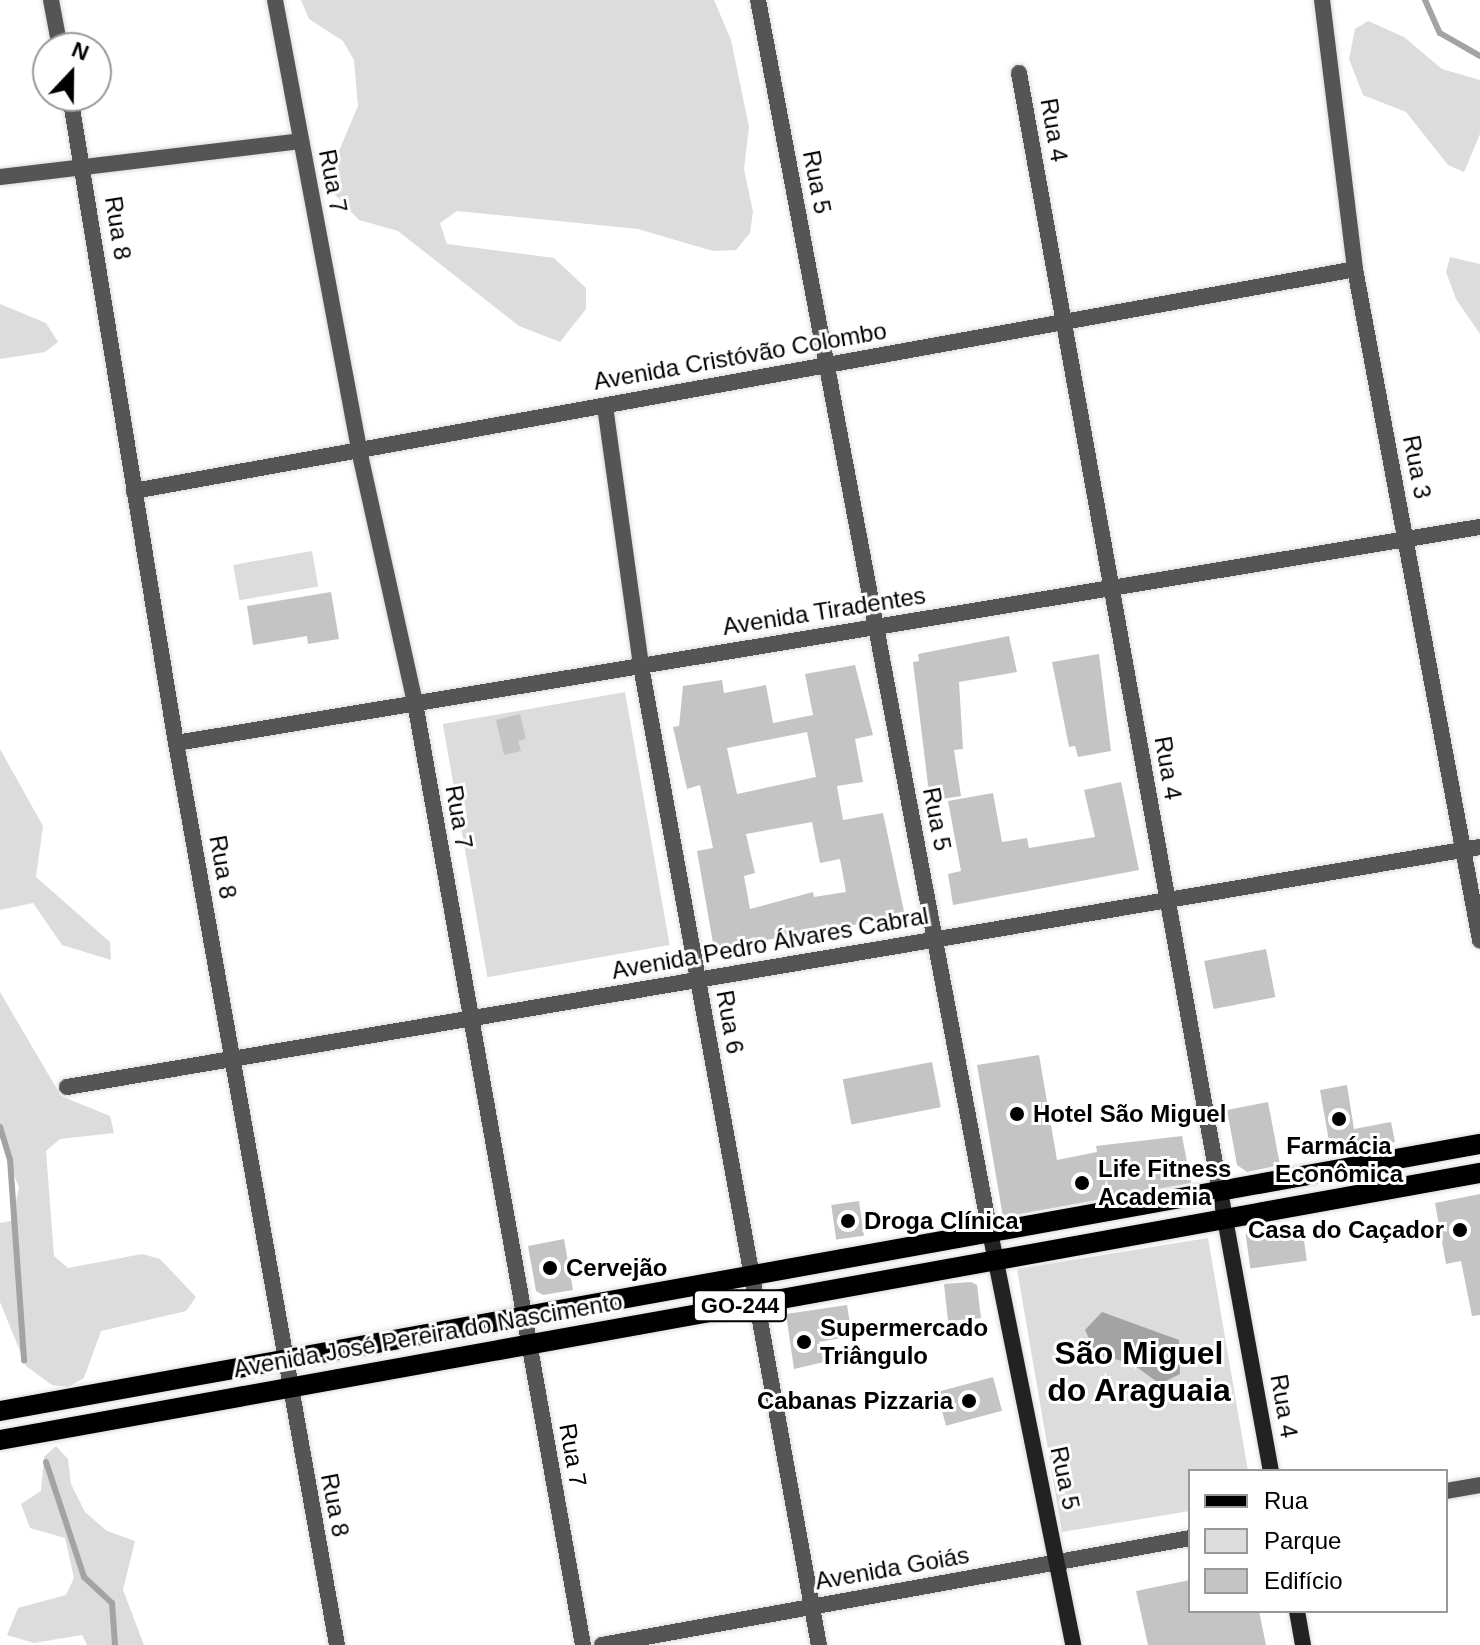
<!DOCTYPE html>
<meta charset="utf-8">
<style>
body{margin:0}
#map{position:relative;width:1480px;height:1645px;overflow:hidden;background:#fff;font-family:Arial,sans-serif}
div>[style]{position:absolute}
.green>*{inset:0;background:#dcdcdc;transform-origin:0 0}
.water>*{inset:0;background:#a3a3a3}
.stream>*{height:6px;margin:-3px;padding:0 3px;transform-origin:3px;border-radius:3px;background:#a3a3a3}
.building>*{inset:0;background:#c4c4c4;transform-origin:0 0}
.roads{filter:drop-shadow(0 0 2px #dbdbdb) drop-shadow(0 0 2px #dbdbdb)}
.street>*{height:16px;margin:-8px;padding:0 8px;transform-origin:8px;border-radius:8px;background:#555}
.secondary>*{height:16px;margin:-8px;padding:0 8px;transform-origin:8px;border-radius:8px;background:#222}
.primary>*{height:20px;margin:-10px;padding:0 10px;transform-origin:10px;border-radius:10px;background:#000}
.dots>*{width:22px;height:22px;translate:-50% -50%;box-sizing:border-box;border:4px solid #fff;border-radius:50%}
span{translate:-50% -50%;white-space:nowrap;text-align:center;line-height:1.15;-webkit-text-stroke:6px #fff;paint-order:stroke}
.shield-label span{padding:2px 6px;background:#fff;border:2px solid;border-radius:6px;-webkit-text-stroke-width:0}
.shield-label{font-size:22px;color:#000;font-weight:700}
.street-label{font-size:24px;color:#000}
.poi-label{font-size:24px;color:#000;font-weight:700}
.left{translate:0 -50%;text-align:left}
.right{translate:-100% -50%;text-align:right}
.district-label{font-size:32px;color:#000;font-weight:700}
.legend{position:absolute;left:1188px;top:1469px;width:260px;height:144px;box-sizing:border-box;background:#fff;border:2px solid #999;margin:0;padding:10px 14px;list-style:none;font-size:24px;color:#000}
.legend li{display:flex;align-items:center;gap:16px;height:40px}
.legend b{width:40px;border:2px solid #999}
.north{position:absolute;left:32px;top:32px;width:80px;height:80px;box-sizing:border-box;background:#fff;border:2px solid #999;border-radius:50%;rotate:22deg;font-size:22px;font-weight:700;line-height:32px;text-align:center;color:#000}
.north::after{content:'';display:block;margin:auto;width:28px;height:36px;background:#000;clip-path:polygon(50% 0,100% 100%,50% 72%,0 100%)}
</style>
<div id="map">
<div class="green">
<div style="clip-path:polygon(301px 0,714px 0,731px 40px,749px 127px,744px 169px,753px 212px,750px 233px,736px 250px,713px 251px,638px 229px,457px 211px,440px 223px,447px 244px,554px 258px,586px 288px,586px 309px,560px 342px,519px 326px,398px 231px,359px 220px,325px 184px,358px 106px,354px 60px,343px 41px,309px 19px)"></div>
<div style="clip-path:polygon(1368px 21px,1404px 37px,1442px 69px,1480px 80px,1480px 134px,1464px 172px,1448px 165px,1406px 112px,1363px 95px,1349px 59px,1355px 29px)"></div>
<div style="clip-path:polygon(1450px 257px,1480px 264px,1480px 334px,1456px 299px,1446px 272px)"></div>
<div style="clip-path:polygon(0 304px,46px 323px,58px 342px,45px 352px,0 359px)"></div>
<div style="left:312px;top:551px;width:36px;height:80px;rotate:80deg"></div>
<div style="left:625px;top:692px;width:257px;height:185px;rotate:80deg"></div>
<div style="clip-path:polygon(0 749px,43px 826px,36px 877px,110px 942px,111px 960px,62px 945px,33px 903px,0 910px)"></div>
<div style="clip-path:polygon(0 992px,61px 1096px,110px 1116px,114px 1133px,60px 1139px,46px 1151px,54px 1256px,68px 1268px,142px 1254px,160px 1259px,196px 1297px,186px 1311px,101px 1331px,84px 1378px,68px 1387px,52px 1385px,26px 1366px,0 1302px,0 1223px,11px 1221px,19px 1188px,0 1136px)"></div>
<div style="clip-path:polygon(1208px 1238px,1248px 1471px,1190px 1471px,1190px 1511px,1062px 1532px,1017px 1269px)"></div>
<div style="clip-path:polygon(56px 1446px,68px 1459px,71px 1484px,85px 1512px,107px 1531px,135px 1541px,123px 1590px,144px 1645px,87px 1645px,82px 1635px,34px 1643px,7px 1635px,18px 1608px,66px 1595px,74px 1578px,65px 1538px,30px 1528px,21px 1504px,41px 1491px,44px 1457px)"></div>
</div>
<div class="water">
<div style="clip-path:polygon(1102px 1312px,1179px 1340px,1180px 1374px,1160px 1384px,1131px 1363px,1097px 1355px,1085px 1330px)"></div>
</div>
<div class="stream">
<div style="left:1425px;top:0;width:36px;rotate:66deg"></div>
<div style="left:1440px;top:33px;width:46px;rotate:29.9deg"></div>
<div style="left:0;top:1127px;width:34px;rotate:73deg"></div>
<div style="left:10px;top:1159px;width:202px;rotate:86deg"></div>
<div style="left:46px;top:1462px;width:121px;rotate:71.7deg"></div>
<div style="left:84px;top:1577px;width:38px;rotate:43deg"></div>
<div style="left:112px;top:1603px;width:42px;rotate:85.9deg"></div>
</div>
<div class="building">
<div style="clip-path:polygon(331px 592px,339px 639px,308px 644px,307px 636px,253px 645px,247px 606px)"></div>
<div style="clip-path:polygon(1009px 636px,1017px 672px,959px 682px,963px 749px,954px 750px,961px 796px,930px 801px,913px 662px,919px 661px,918px 654px)"></div>
<div style="clip-path:polygon(1099px 654px,1111px 751px,1078px 757px,1075px 746px,1069px 747px,1052px 662px)"></div>
<div style="clip-path:polygon(evenodd,855px 665px,873px 735px,855px 739px,863px 782px,837px 786px,843px 820px,883px 813px,905px 916px,714px 949px,697px 851px,713px 848px,700px 785px,687px 789px,673px 727px,679px 726px,683px 686px,722px 680px,724px 693px,766px 685px,773px 723px,813px 715px,805px 674px,855px 665px,807px 732px,816px 777px,737px 794px,727px 748px,807px 732px,855px 665px,812px 822px,820px 863px,840px 859px,846px 892px,814px 897px,813px 892px,750px 909px,744px 876px,755px 873px,746px 834px,812px 822px)"></div>
<div style="clip-path:polygon(520px 714px,526px 739px,518px 741px,521px 751px,504px 755px,496px 720px)"></div>
<div style="clip-path:polygon(1121px 782px,1139px 870px,953px 905px,948px 874px,961px 871px,948px 801px,993px 793px,1002px 842px,1027px 838px,1029px 848px,1095px 837px,1084px 790px)"></div>
<div style="left:1266px;top:949px;width:49px;height:63px;rotate:79deg"></div>
<div style="clip-path:polygon(1039px 1055px,1057px 1160px,1097px 1152px,1096px 1146px,1182px 1136px,1191px 1183px,1003px 1217px,977px 1065px)"></div>
<div style="left:932px;top:1062px;width:46px;height:91px;rotate:79deg"></div>
<div style="clip-path:polygon(1347px 1085px,1354px 1129px,1391px 1122px,1395px 1142px,1331px 1153px,1320px 1090px)"></div>
<div style="clip-path:polygon(1268px 1102px,1280px 1165px,1247px 1172px,1237px 1165px,1227px 1110px)"></div>
<div style="clip-path:polygon(1480px 1194px,1480px 1315px,1472px 1316px,1461px 1261px,1446px 1264px,1435px 1203px)"></div>
<div style="left:859px;top:1201px;width:35px;height:28px;rotate:82deg"></div>
<div style="left:1302px;top:1226px;width:35px;height:57px;rotate:82deg"></div>
<div style="clip-path:polygon(564px 1239px,573px 1290px,543px 1295px,536px 1291px,528px 1246px)"></div>
<div style="clip-path:polygon(971px 1282px,977px 1285px,981px 1318px,948px 1321px,944px 1284px)"></div>
<div style="clip-path:polygon(847px 1305px,852px 1336px,819px 1342px,824px 1362px,794px 1369px,786px 1314px)"></div>
<div style="left:993px;top:1377px;width:35px;height:58px;rotate:75deg"></div>
<div style="clip-path:polygon(1190px 1580px,1190px 1611px,1259px 1611px,1266px 1645px,1148px 1645px,1136px 1591px)"></div>
</div>
<div class="roads">
<div class="street">
<div style="left:51px;top:0;width:49px;rotate:79.4deg"></div>
<div style="left:275px;top:0;width:458px;rotate:79.4deg"></div>
<div style="left:359px;top:450px;width:259px;rotate:77.5deg"></div>
<div style="left:415px;top:703px;width:957px;rotate:79.89deg"></div>
<div style="left:758px;top:0;width:1254px;rotate:79.34deg"></div>
<div style="left:1322px;top:0;width:271px;rotate:83deg"></div>
<div style="left:1355px;top:269px;width:683px;rotate:79.45deg"></div>
<div style="left:1019px;top:73px;width:1136px;rotate:79.81deg"></div>
<div style="left:70px;top:96px;width:656px;rotate:80.7deg"></div>
<div style="left:176px;top:743px;width:916px;rotate:79.88deg"></div>
<div style="left:0;top:177px;width:303px;rotate:-6.8deg"></div>
<div style="left:605px;top:406px;width:262px;rotate:82.1deg"></div>
<div style="left:641px;top:666px;width:995px;rotate:79.7deg"></div>
<div style="left:134px;top:491px;width:1241px;rotate:-10.3deg"></div>
<div style="left:176px;top:743px;width:1322px;rotate:-9.41deg"></div>
<div style="left:67px;top:1087px;width:1433px;rotate:-9.64deg"></div>
<div style="left:1446px;top:1491px;width:35px;rotate:-10deg"></div>
<div style="left:602px;top:1645px;width:598px;rotate:-10.31deg"></div>
</div>
<div class="secondary">
<div style="left:1220px;top:1191px;width:285px;rotate:79.7deg"></div>
<div style="left:990px;top:1232px;width:421px;rotate:78.6deg"></div>
<div style="left:1297px;top:1611px;width:35px;rotate:80deg"></div>
</div>
<div class="primary">
<div style="left:0;top:1411px;width:1504px;rotate:-10.23deg"></div>
<div style="left:0;top:1440px;width:1504px;rotate:-10.23deg"></div>
</div>
</div>
<div class="dots">
<div style="left:1017px;top:1114px;background:#000"></div>
<div style="left:1339px;top:1119px;background:#000"></div>
<div style="left:1082px;top:1183px;background:#000"></div>
<div style="left:848px;top:1221px;background:#000"></div>
<div style="left:1460px;top:1230px;background:#000"></div>
<div style="left:550px;top:1268px;background:#000"></div>
<div style="left:804px;top:1342px;background:#000"></div>
<div style="left:969px;top:1401px;background:#000"></div>
</div>
<div class="shield-label">
<span style="left:740px;top:1306px">GO-244</span>
</div>
<div class="street-label">
<span style="left:1054px;top:130px;rotate:80deg">Rua 4</span>
<span style="left:333px;top:181px;rotate:79deg">Rua 7</span>
<span style="left:817px;top:182px;rotate:79deg">Rua 5</span>
<span style="left:118px;top:228px;rotate:81deg">Rua 8</span>
<span style="left:740px;top:356px;rotate:-10deg">Avenida Cristóvão Colombo</span>
<span style="left:1417px;top:467px;rotate:79deg">Rua 3</span>
<span style="left:824px;top:611px;rotate:-9deg">Avenida Tiradentes</span>
<span style="left:1168px;top:768px;rotate:80deg">Rua 4</span>
<span style="left:459px;top:817px;rotate:80deg">Rua 7</span>
<span style="left:937px;top:819px;rotate:79deg">Rua 5</span>
<span style="left:223px;top:867px;rotate:80deg">Rua 8</span>
<span style="left:770px;top:943px;rotate:-10deg">Avenida Pedro Álvares Cabral</span>
<span style="left:730px;top:1022px;rotate:80deg">Rua 6</span>
<span style="left:428px;top:1335px;rotate:-10deg">Avenida José Pereira do Nascimento</span>
<span style="left:1284px;top:1406px;rotate:80deg">Rua 4</span>
<span style="left:573px;top:1455px;rotate:80deg">Rua 7</span>
<span style="left:1065px;top:1478px;rotate:78deg">Rua 5</span>
<span style="left:335px;top:1505px;rotate:79deg">Rua 8</span>
<span style="left:892px;top:1568px;rotate:-10deg">Avenida Goiás</span>
</div>
<div class="poi-label">
<span class="left" style="left:1033px;top:1114px">Hotel São Miguel</span>
<span style="left:1339px;top:1160px">Farmácia<br>Econômica</span>
<span class="left" style="left:1098px;top:1183px">Life Fitness<br>Academia</span>
<span class="left" style="left:864px;top:1221px">Droga Clínica</span>
<span class="right" style="left:1444px;top:1230px">Casa do Caçador</span>
<span class="left" style="left:566px;top:1268px">Cervejão</span>
<span class="left" style="left:820px;top:1342px">Supermercado<br>Triângulo</span>
<span class="right" style="left:953px;top:1401px">Cabanas Pizzaria</span>
</div>
<div class="district-label">
<span style="left:1139px;top:1372px">São Miguel<br>do Araguaia</span>
</div>
<ul class="legend">
<li><b style="height:10px;background:#000"></b>Rua</li>
<li><b style="height:22px;background:#dcdcdc"></b>Parque</li>
<li><b style="height:22px;background:#c4c4c4"></b>Edifício</li>
</ul>
<div class="north">N</div>
</div>
